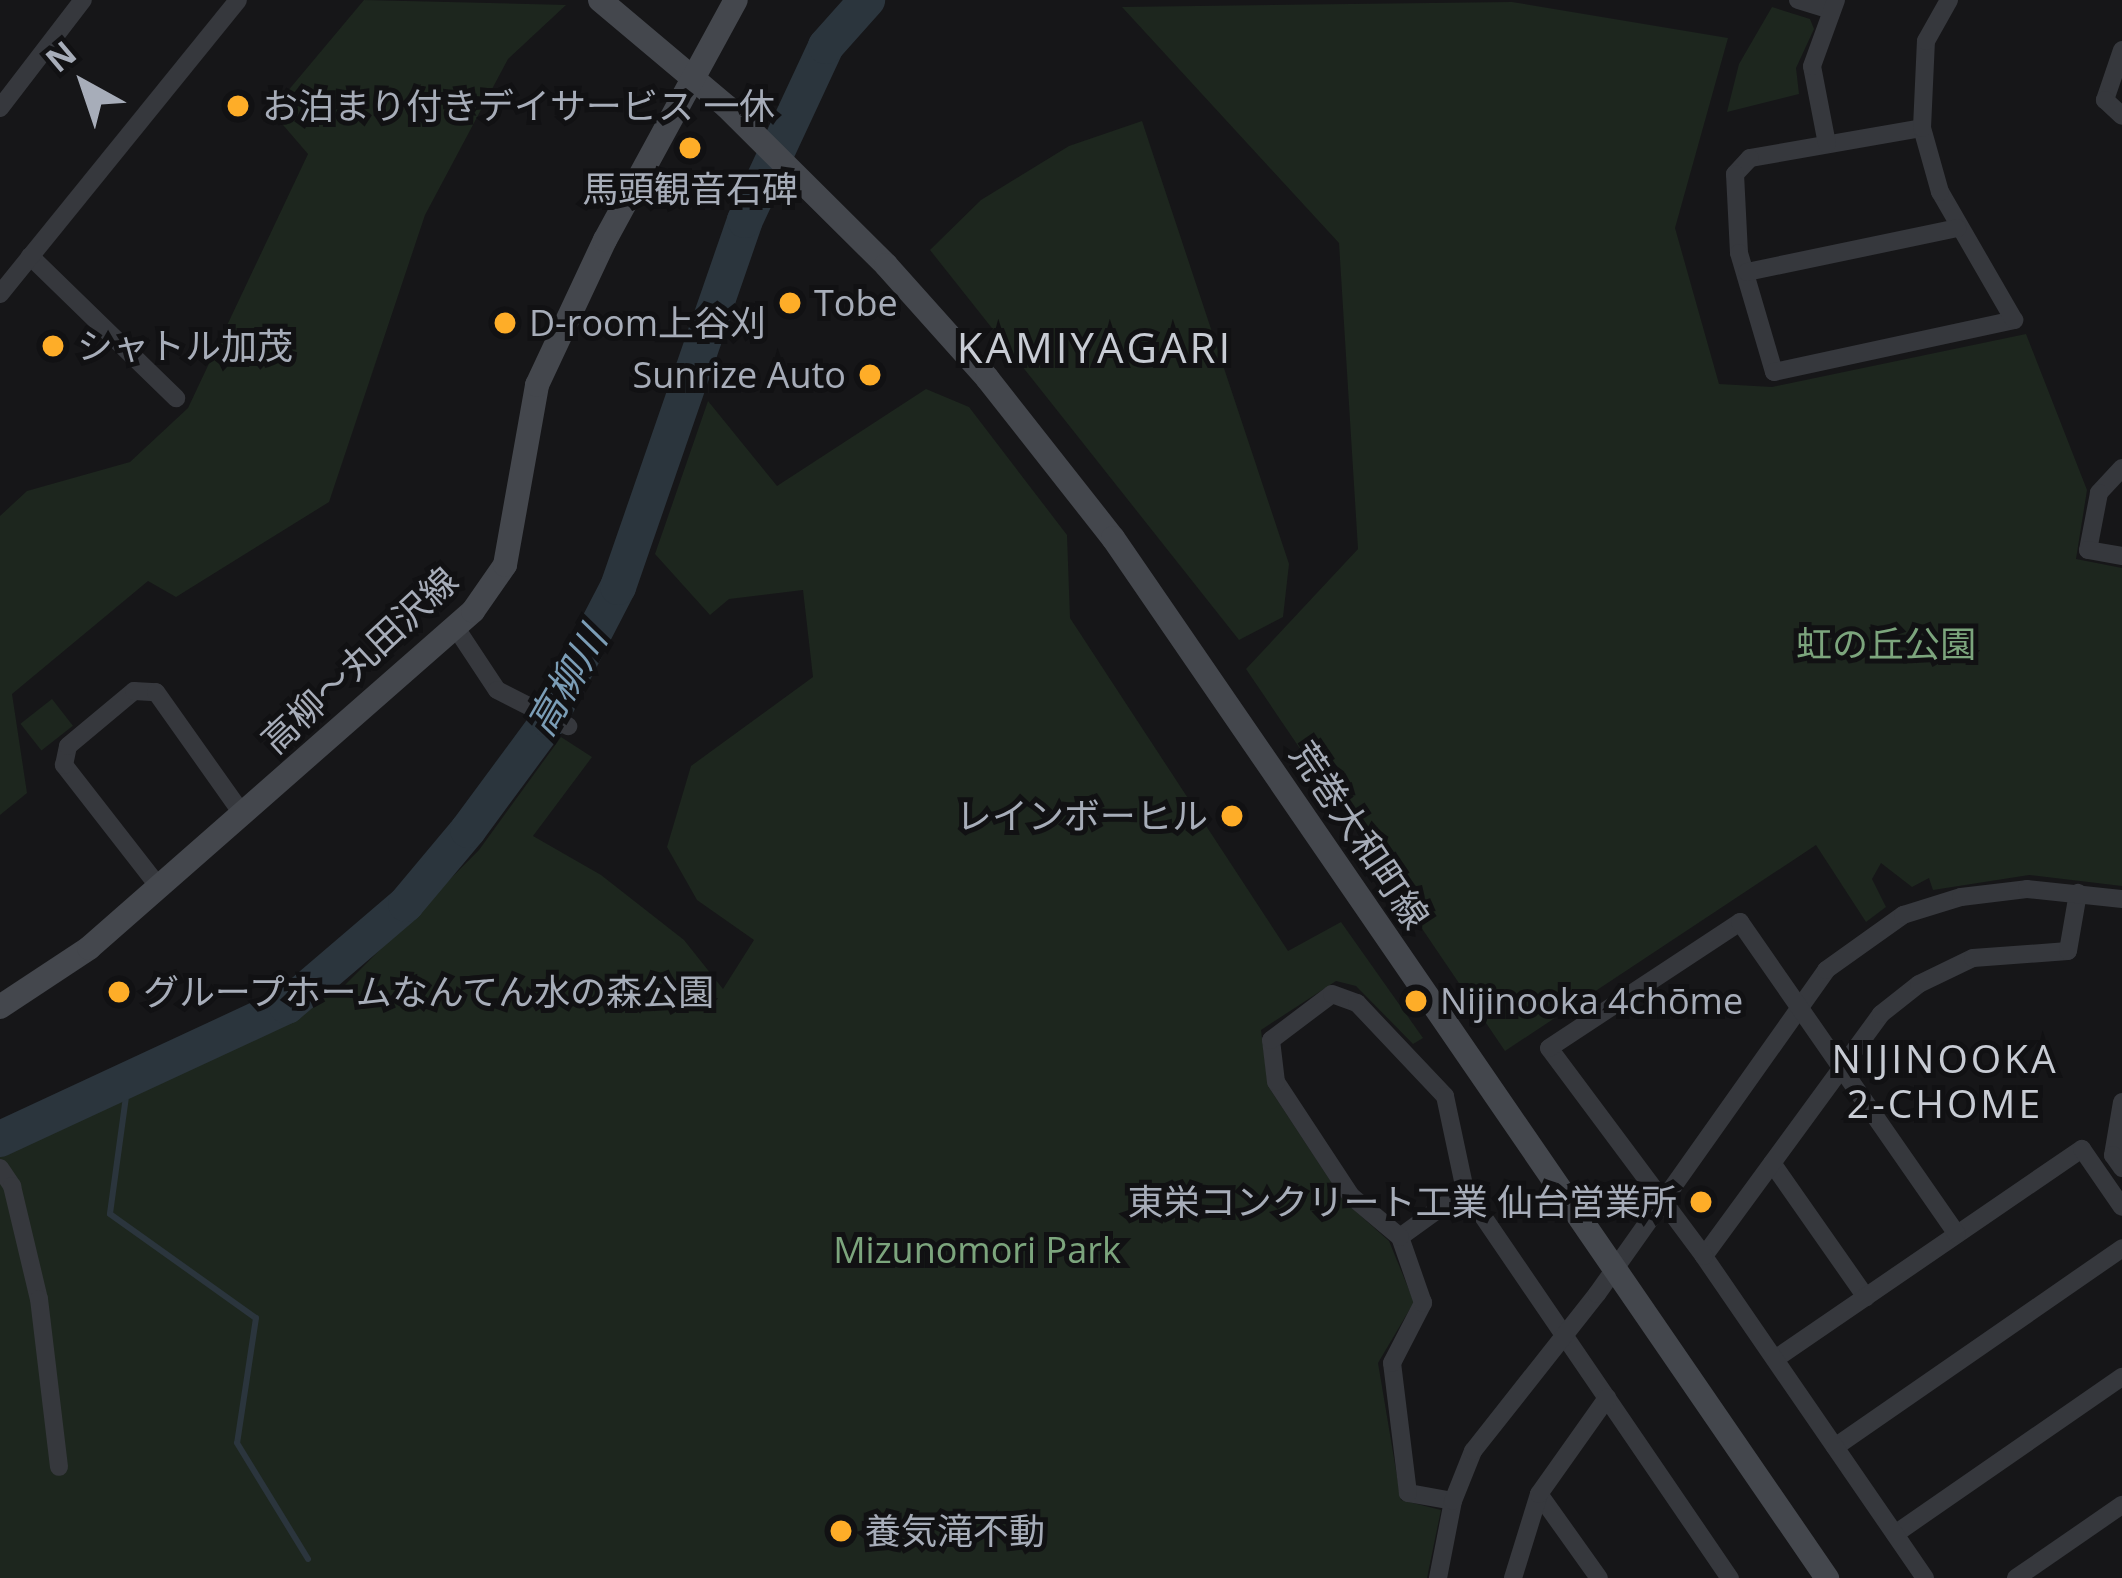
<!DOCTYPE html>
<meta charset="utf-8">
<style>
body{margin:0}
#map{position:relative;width:2122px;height:1578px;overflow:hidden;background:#161618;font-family:"Open Sans","Noto Sans JP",sans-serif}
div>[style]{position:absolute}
.green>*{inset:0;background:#1d261e;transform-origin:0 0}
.stream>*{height:6px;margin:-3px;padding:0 3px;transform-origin:3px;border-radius:3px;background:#2b353d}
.river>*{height:36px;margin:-18px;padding:0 18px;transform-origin:18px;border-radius:18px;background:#2b353d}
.street>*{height:18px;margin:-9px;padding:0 9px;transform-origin:9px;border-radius:9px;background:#36383d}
.secondary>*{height:24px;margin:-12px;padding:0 12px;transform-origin:12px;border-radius:12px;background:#44474d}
.dots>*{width:33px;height:33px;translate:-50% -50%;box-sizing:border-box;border:6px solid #111113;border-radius:50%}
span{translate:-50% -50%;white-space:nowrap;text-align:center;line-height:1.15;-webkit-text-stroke:10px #111113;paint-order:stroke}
.poi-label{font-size:36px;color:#a7adb9}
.left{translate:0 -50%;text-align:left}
.right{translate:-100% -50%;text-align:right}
.park-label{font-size:36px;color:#7ca57d}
.street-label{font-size:36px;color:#a7adb9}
.water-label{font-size:39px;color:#7b9db6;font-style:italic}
.neighbourhood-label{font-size:39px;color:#c8ccd4;letter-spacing:3px}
.quarter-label{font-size:42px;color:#c8ccd4;letter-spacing:3px}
.north{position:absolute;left:24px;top:24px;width:120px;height:120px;-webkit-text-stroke:9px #111113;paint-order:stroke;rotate:320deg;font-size:33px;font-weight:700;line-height:48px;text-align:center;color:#a7adb9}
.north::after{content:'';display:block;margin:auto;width:42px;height:54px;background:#a7adb9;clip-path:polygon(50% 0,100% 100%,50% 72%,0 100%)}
</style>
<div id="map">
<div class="green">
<div style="clip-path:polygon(364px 0,566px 5px,508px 59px,425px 215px,329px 502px,176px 597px,148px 581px,12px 694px,27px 793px,0 815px,0 516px,27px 491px,130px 462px,188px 408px,308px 154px,271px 111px)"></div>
<div style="clip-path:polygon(1512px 2px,1728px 38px,1675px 228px,1719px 384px,1772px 387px,2026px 334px,2087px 490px,2076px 559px,2122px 568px,2122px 886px,2029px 875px,1933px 890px,1929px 878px,1912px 887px,1881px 863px,1872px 879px,1886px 907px,1866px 922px,1816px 845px,1505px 1051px,1246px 669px,1358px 549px,1339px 243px,1122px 7px)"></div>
<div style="clip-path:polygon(1772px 7px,1810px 19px,1814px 29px,1796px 68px,1799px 94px,1727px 112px,1739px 64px)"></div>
<div style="clip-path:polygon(1142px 121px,1289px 564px,1283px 617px,1239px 640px,930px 250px,981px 200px,1069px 146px)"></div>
<div style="clip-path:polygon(926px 389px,969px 407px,1067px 535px,1070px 618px,1288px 951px,1341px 922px,1423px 1038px,1413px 1044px,1356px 986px,1336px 981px,1261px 1030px,1268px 1086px,1343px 1200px,1389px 1241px,1414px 1302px,1378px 1363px,1401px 1500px,1441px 1510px,1427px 1578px,0 1578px,0 1156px,339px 991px,479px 850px,561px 737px,592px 757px,533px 836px,601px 875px,684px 940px,723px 989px,754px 940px,697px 900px,667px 847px,691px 766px,813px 677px,803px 590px,729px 599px,710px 615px,655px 554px,708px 401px,777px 486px)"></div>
<div style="left:52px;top:699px;width:34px;height:40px;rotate:52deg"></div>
</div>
<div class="stream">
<div style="left:128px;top:1082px;width:133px;rotate:97.8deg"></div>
<div style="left:110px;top:1214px;width:179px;rotate:35.5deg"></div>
<div style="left:256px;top:1318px;width:126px;rotate:98.6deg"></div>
<div style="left:237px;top:1443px;width:136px;rotate:58.5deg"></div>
</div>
<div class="river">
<div style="left:0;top:1139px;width:316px;rotate:-24.9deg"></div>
<div style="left:287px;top:1006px;width:157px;rotate:-40.6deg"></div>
<div style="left:406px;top:904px;width:97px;rotate:-50deg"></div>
<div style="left:468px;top:830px;width:137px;rotate:-53.6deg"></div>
<div style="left:549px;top:720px;width:150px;rotate:-62.6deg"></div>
<div style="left:618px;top:587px;width:388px;rotate:-70.9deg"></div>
<div style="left:745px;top:220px;width:192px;rotate:-65deg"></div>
<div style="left:826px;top:46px;width:62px;rotate:-48.3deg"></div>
</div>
<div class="street">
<div style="left:1798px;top:0;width:34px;rotate:17deg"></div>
<div style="left:2122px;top:50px;width:53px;rotate:108.8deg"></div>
<div style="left:2105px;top:100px;width:23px;rotate:43deg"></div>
<div style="left:0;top:108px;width:136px;rotate:-52.5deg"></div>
<div style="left:1922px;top:128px;width:175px;rotate:170.1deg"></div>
<div style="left:1750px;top:158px;width:22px;rotate:133deg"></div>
<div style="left:1735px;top:174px;width:79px;rotate:87.1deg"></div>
<div style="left:1739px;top:253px;width:124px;rotate:73.6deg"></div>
<div style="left:1774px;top:372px;width:246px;rotate:-12.2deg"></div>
<div style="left:2014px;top:320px;width:148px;rotate:-120deg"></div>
<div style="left:1940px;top:192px;width:66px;rotate:-105.7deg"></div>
<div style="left:1922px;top:128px;width:87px;rotate:-87.4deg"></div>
<div style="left:1926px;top:41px;width:47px;rotate:-60.7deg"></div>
<div style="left:1827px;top:144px;width:79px;rotate:-100.9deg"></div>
<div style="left:1812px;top:66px;width:70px;rotate:-70deg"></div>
<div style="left:30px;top:256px;width:204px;rotate:44.2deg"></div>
<div style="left:1747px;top:272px;width:215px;rotate:-11.8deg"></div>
<div style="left:0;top:294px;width:378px;rotate:-51deg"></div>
<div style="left:2122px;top:468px;width:34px;rotate:133deg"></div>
<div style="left:2099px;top:493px;width:58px;rotate:100.9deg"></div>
<div style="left:2088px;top:550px;width:35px;rotate:10deg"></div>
<div style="left:456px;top:628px;width:74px;rotate:56.5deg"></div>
<div style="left:497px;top:690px;width:80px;rotate:26.9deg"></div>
<div style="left:159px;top:887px;width:155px;rotate:-127.9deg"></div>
<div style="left:64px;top:765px;width:19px;rotate:-78deg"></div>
<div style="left:68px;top:746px;width:86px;rotate:-39.8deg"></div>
<div style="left:134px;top:691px;width:22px;rotate:3deg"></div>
<div style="left:156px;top:692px;width:151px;rotate:54.7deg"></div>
<div style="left:2122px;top:1102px;width:54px;rotate:99.6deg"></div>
<div style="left:2113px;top:1155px;width:16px;rotate:55deg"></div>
<div style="left:1772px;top:1163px;width:164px;rotate:55deg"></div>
<div style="left:0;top:1168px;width:22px;rotate:56deg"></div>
<div style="left:12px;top:1186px;width:116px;rotate:76.6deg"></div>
<div style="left:39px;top:1299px;width:169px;rotate:83.2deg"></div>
<div style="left:1400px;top:1237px;width:80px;rotate:-35.9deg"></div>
<div style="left:1704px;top:1256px;width:300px;rotate:-53.8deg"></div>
<div style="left:1881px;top:1014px;width:48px;rotate:-38.3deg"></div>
<div style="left:1919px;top:984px;width:60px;rotate:-25.7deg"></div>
<div style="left:1973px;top:958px;width:95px;rotate:-4.2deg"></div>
<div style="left:2068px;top:951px;width:59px;rotate:-80.2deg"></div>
<div style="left:1775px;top:1359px;width:372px;rotate:-34.4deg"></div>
<div style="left:2082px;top:1149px;width:70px;rotate:55.4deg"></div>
<div style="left:1835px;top:1447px;width:349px;rotate:-34.7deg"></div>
<div style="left:1539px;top:1494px;width:103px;rotate:54.5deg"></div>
<div style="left:1453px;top:1501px;width:46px;rotate:-169.9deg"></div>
<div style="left:1408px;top:1493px;width:131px;rotate:-97deg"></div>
<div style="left:1392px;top:1363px;width:68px;rotate:-62.7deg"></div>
<div style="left:1423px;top:1303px;width:70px;rotate:-109.2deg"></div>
<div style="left:1400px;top:1237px;width:64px;rotate:-140.1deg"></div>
<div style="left:1351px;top:1196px;width:136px;rotate:-123.3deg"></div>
<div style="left:1276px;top:1082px;width:42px;rotate:-96.8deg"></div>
<div style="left:1271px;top:1040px;width:76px;rotate:-37deg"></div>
<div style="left:1332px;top:994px;width:27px;rotate:20deg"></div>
<div style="left:1357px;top:1003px;width:128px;rotate:46.6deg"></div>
<div style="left:1445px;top:1096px;width:96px;rotate:78deg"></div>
<div style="left:1465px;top:1190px;width:470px;rotate:55.7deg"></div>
<div style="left:1895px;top:1534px;width:276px;rotate:-34.7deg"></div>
<div style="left:1438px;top:1578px;width:78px;rotate:-79deg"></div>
<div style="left:1453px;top:1501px;width:54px;rotate:-68.2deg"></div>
<div style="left:1473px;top:1451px;width:200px;rotate:-51.7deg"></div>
<div style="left:1597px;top:1294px;width:397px;rotate:-54.7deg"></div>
<div style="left:1826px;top:970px;width:95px;rotate:-35.5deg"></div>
<div style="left:1903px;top:915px;width:61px;rotate:-17.2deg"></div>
<div style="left:1961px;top:897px;width:66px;rotate:-6.9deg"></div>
<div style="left:2027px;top:889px;width:96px;rotate:6deg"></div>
<div style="left:1513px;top:1578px;width:88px;rotate:-72.8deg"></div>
<div style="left:1539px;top:1494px;width:118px;rotate:-54.7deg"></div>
<div style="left:1925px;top:1578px;width:391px;rotate:-124.5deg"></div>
<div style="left:1704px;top:1256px;width:259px;rotate:-126.7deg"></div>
<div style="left:1549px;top:1048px;width:229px;rotate:-33.4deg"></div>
<div style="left:1740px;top:922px;width:380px;rotate:55.2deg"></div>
<div style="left:2016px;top:1578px;width:129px;rotate:-34.6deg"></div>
</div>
<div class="secondary">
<div style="left:600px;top:0;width:166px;rotate:40.1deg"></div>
<div style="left:727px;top:107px;width:224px;rotate:44.8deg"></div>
<div style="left:886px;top:265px;width:152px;rotate:48.2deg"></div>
<div style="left:987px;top:378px;width:204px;rotate:51.8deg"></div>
<div style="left:1113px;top:538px;width:1262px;rotate:55.53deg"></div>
<div style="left:0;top:1007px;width:107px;rotate:-33.5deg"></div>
<div style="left:89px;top:948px;width:511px;rotate:-41.27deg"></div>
<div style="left:473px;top:611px;width:56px;rotate:-55.2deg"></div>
<div style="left:505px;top:565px;width:183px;rotate:-79.9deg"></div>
<div style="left:537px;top:385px;width:160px;rotate:-64.9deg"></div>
<div style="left:605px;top:240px;width:273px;rotate:-61.4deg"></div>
</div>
<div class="dots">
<div style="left:238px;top:106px;background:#fead28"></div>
<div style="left:690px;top:148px;background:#fead28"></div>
<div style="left:790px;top:303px;background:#fead28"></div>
<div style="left:505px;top:323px;background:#fead28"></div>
<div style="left:53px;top:346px;background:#fead28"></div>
<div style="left:870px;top:375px;background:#fead28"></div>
<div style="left:1232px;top:816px;background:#fead28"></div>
<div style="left:119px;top:992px;background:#fead28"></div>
<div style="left:1416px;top:1001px;background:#fead28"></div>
<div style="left:1701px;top:1202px;background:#fead28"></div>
<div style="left:841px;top:1531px;background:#fead28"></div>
</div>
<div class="poi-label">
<span class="left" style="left:262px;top:106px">お泊まり付きデイサービス 一休</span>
<span style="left:690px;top:189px">馬頭観音石碑</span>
<span class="left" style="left:814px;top:303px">Tobe</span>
<span class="left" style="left:529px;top:323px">D-room上谷刈</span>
<span class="left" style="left:77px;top:346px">シャトル加茂</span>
<span class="right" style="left:846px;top:375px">Sunrize Auto</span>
<span class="right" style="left:1208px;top:816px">レインボーヒル</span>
<span class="left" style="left:143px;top:992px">グループホームなんてん水の森公園</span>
<span class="left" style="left:1440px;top:1001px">Nijinooka 4chōme</span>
<span class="right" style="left:1677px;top:1202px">東栄コンクリート工業 仙台営業所</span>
<span class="left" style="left:865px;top:1531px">養気滝不動</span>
</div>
<div class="park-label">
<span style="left:1886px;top:644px">虹の丘公園</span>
<span style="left:977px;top:1250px">Mizunomori Park</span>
</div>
<div class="street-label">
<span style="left:359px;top:660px;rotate:-43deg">高柳～丸田沢線</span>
<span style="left:1360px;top:835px;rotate:56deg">荒巻大和町線</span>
</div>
<div class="water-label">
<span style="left:566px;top:681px;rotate:-60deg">高柳川</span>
</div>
<div class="neighbourhood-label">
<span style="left:1945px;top:1081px">NIJINOOKA<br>2-CHOME</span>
</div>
<div class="quarter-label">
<span style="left:1095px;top:347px">KAMIYAGARI</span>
</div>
<div class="north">N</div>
</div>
